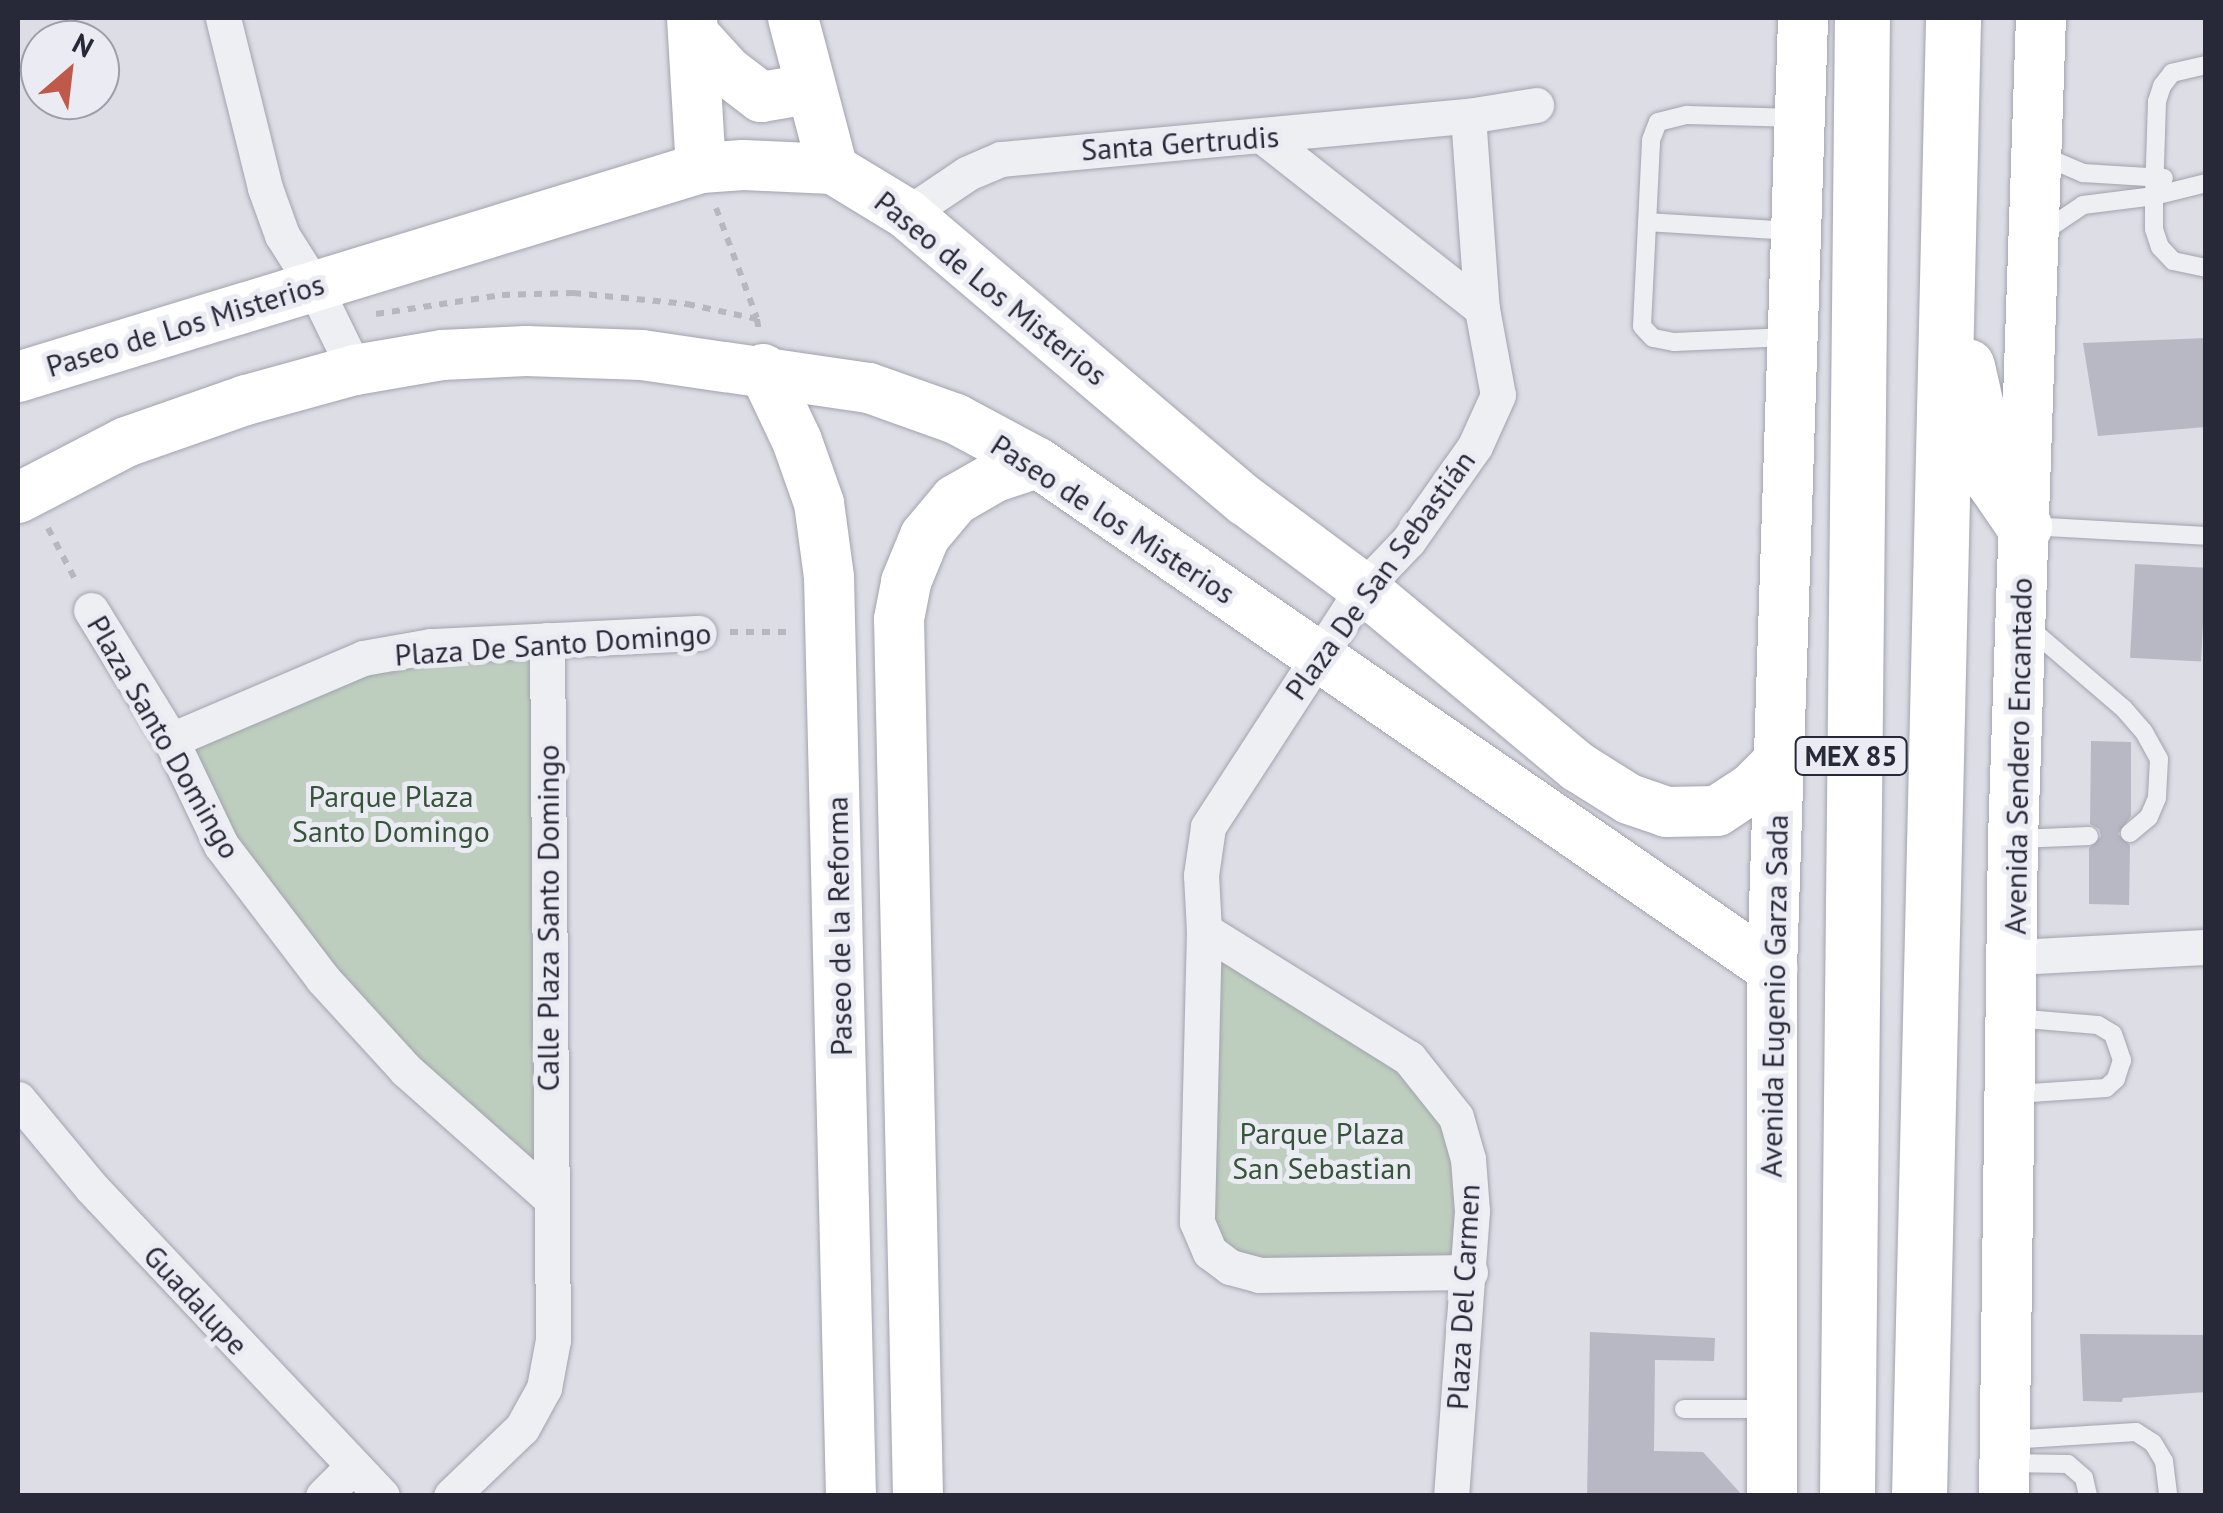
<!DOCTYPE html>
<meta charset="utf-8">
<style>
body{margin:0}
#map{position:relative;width:2223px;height:1513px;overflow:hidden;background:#dcdde5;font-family:"PT Sans",sans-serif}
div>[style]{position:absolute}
.green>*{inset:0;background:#becebe}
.building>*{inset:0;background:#b7b8c4;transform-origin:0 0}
.path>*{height:6px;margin-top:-3px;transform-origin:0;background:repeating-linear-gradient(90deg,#b6b8bf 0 8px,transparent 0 16px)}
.roads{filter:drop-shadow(0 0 2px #a2a3ae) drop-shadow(0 0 2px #a2a3ae)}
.lane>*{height:18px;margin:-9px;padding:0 9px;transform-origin:9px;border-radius:9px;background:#eeeff3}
.street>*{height:35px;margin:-17.5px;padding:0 17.5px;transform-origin:17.5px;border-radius:17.5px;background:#eeeff3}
.secondary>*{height:50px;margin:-25px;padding:0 25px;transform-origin:25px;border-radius:25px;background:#fff}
.highway>*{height:55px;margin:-27.5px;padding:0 27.5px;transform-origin:27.5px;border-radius:27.5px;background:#fff}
span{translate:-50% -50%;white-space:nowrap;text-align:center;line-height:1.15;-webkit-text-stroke:10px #ebecf3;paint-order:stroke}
.shield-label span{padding:2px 8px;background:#ebecf3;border:2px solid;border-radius:8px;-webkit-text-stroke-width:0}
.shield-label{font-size:28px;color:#272939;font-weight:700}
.street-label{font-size:30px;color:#272939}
.park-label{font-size:30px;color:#365439}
.frame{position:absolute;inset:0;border:20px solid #272939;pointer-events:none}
.north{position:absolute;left:20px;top:20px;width:100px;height:100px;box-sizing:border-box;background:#ebecf3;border:2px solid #9d9ea9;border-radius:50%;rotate:28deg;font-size:28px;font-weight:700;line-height:40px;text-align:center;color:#272939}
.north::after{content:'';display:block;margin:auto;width:35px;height:45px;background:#bf5a4b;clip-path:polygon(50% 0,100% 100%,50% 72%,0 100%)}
</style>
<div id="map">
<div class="green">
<div style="clip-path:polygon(547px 640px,549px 1197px,323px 979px,171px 740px,305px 681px)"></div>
<div style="clip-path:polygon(1204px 930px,1409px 1058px,1456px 1117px,1470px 1272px,1259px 1275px,1210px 1252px)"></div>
</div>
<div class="building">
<div style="clip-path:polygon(2206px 338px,2206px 427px,2098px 436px,2083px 343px)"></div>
<div style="left:2135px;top:564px;width:71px;height:94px;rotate:3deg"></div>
<div style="clip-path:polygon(2091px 741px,2131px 742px,2131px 816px,2118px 834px,2130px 845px,2129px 905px,2089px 904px,2089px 848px,2101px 836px,2099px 829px,2090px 824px)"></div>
<div style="clip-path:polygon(1590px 1332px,1715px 1338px,1714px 1361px,1655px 1360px,1654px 1451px,1703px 1452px,1743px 1496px,1587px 1496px)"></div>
<div style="clip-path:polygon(2080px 1334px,2206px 1335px,2206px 1392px,2123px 1398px,2122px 1402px,2083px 1401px)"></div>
</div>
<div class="path">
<div style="left:716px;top:208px;width:117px;rotate:69.6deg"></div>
<div style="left:376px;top:314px;width:127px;rotate:-8.6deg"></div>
<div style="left:502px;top:295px;width:71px;rotate:-1.6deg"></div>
<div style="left:573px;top:293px;width:115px;rotate:5.5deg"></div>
<div style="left:687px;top:304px;width:72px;rotate:12.1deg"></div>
<div style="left:757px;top:319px;width:13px;rotate:81deg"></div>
<div style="left:48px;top:528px;width:62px;rotate:62.2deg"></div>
<div style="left:730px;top:632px;width:62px"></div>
</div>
<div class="roads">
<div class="lane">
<div style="left:2206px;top:65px;width:35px;rotate:167deg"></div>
<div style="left:2172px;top:73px;width:16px;rotate:128deg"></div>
<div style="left:2162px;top:86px;width:16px;rotate:108deg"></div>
<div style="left:2157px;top:101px;width:95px;rotate:91.8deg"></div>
<div style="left:2154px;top:196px;width:33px;rotate:90deg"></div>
<div style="left:2154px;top:229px;width:19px;rotate:72deg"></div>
<div style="left:2160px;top:247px;width:19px;rotate:47deg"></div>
<div style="left:2173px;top:261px;width:34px;rotate:12deg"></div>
<div style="left:2041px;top:155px;width:46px;rotate:23.2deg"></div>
<div style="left:2083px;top:173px;width:81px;rotate:3.5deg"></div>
<div style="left:1647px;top:222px;width:144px;rotate:3.6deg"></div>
<div style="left:2046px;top:238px;width:13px;rotate:-63deg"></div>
<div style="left:2052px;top:226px;width:37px;rotate:-34deg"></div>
<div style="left:2083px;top:205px;width:72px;rotate:-7.2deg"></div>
<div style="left:2154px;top:196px;width:54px;rotate:-14deg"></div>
<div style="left:1788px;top:337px;width:114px;rotate:177.5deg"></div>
<div style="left:1674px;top:342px;width:21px;rotate:-169deg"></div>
<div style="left:1653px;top:338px;width:16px;rotate:-133deg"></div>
<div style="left:1642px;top:326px;width:186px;rotate:-87.2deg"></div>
<div style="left:1651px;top:140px;width:19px;rotate:-69deg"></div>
<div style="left:1658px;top:122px;width:30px;rotate:-14deg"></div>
<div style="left:1687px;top:115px;width:112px;rotate:1.5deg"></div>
<div style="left:2029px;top:526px;width:177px;rotate:3.2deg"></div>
<div style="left:2026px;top:625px;width:129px;rotate:40.6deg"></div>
<div style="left:2124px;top:709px;width:30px;rotate:49deg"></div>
<div style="left:2144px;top:732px;width:31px;rotate:61deg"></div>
<div style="left:2159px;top:759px;width:39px;rotate:93deg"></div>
<div style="left:2157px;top:798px;width:21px;rotate:113deg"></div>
<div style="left:2149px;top:817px;width:25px;rotate:140deg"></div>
<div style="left:2018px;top:839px;width:71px;rotate:-2.4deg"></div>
<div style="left:2014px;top:1018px;width:84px;rotate:4.8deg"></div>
<div style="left:2098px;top:1025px;width:17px;rotate:31deg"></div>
<div style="left:2113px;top:1034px;width:28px;rotate:71deg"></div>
<div style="left:2122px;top:1060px;width:20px;rotate:108deg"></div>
<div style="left:2116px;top:1079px;width:13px;rotate:138deg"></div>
<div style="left:2106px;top:1088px;width:91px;rotate:176.2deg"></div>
<div style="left:1684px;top:1409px;width:87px"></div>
<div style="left:2008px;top:1440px;width:128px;rotate:-3.6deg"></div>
<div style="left:2136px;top:1432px;width:20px;rotate:33deg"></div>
<div style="left:2153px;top:1443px;width:21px;rotate:59deg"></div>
<div style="left:2164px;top:1461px;width:35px;rotate:83deg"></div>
<div style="left:2006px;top:1463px;width:62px;rotate:0.9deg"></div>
<div style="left:2068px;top:1464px;width:21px;rotate:41deg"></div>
<div style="left:2084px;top:1478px;width:18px;rotate:77deg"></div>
</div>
<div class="street">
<div style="left:223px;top:18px;width:175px;rotate:76.1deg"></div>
<div style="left:265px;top:188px;width:50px;rotate:70.1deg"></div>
<div style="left:282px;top:235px;width:58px;rotate:57.7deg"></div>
<div style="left:313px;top:284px;width:96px;rotate:64deg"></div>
<div style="left:1468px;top:116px;width:69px;rotate:-9.2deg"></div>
<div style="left:1265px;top:138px;width:276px;rotate:38.2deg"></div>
<div style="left:907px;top:214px;width:73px;rotate:-33.9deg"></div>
<div style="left:968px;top:173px;width:36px;rotate:-23deg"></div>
<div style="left:1001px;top:159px;width:469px;rotate:-5.3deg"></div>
<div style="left:1468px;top:116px;width:194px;rotate:85.9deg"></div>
<div style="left:1482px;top:309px;width:87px;rotate:79.5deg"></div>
<div style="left:1498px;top:395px;width:56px;rotate:114.3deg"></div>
<div style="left:1475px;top:446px;width:116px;rotate:125.2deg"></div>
<div style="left:1408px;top:541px;width:65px;rotate:133.8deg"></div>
<div style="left:1363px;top:588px;width:285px;rotate:123deg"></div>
<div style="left:1208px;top:827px;width:49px;rotate:98.3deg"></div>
<div style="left:1201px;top:875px;width:55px;rotate:86.9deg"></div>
<div style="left:1204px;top:930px;width:292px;rotate:91.4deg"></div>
<div style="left:1197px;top:1222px;width:33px;rotate:67deg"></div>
<div style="left:1210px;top:1252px;width:25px;rotate:37deg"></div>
<div style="left:1230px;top:1267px;width:30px;rotate:15deg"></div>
<div style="left:1259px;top:1275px;width:211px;rotate:-0.8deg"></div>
<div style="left:91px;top:610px;width:153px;rotate:58.4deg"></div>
<div style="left:171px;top:740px;width:116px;rotate:64.5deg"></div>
<div style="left:221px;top:845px;width:168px;rotate:52.7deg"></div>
<div style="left:323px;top:979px;width:123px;rotate:47.6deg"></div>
<div style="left:406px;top:1070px;width:191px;rotate:41.6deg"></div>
<div style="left:171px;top:740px;width:209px;rotate:-23.1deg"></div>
<div style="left:363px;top:658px;width:69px;rotate:-10deg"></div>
<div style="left:431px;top:646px;width:268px;rotate:-2.8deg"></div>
<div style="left:1204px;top:930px;width:242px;rotate:32deg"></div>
<div style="left:1409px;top:1058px;width:75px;rotate:51.5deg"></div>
<div style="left:1456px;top:1117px;width:44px;rotate:74.1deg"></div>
<div style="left:1468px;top:1159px;width:52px;rotate:85.6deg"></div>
<div style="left:1472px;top:1211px;width:286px;rotate:94.2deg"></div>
<div style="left:2015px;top:957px;width:191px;rotate:-3deg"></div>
<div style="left:18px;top:1099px;width:114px;rotate:50.3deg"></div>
<div style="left:91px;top:1187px;width:424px;rotate:46.7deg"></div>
<div style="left:323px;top:1496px;width:41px;rotate:-45deg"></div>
<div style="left:451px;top:1496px;width:98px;rotate:-43.8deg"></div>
<div style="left:522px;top:1428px;width:46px;rotate:-61.2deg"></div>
<div style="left:544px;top:1388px;width:49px;rotate:-79.4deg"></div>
<div style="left:553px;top:1340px;width:700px;rotate:-90.49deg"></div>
</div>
<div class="secondary">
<div style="left:692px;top:18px;width:150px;rotate:86.6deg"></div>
<div style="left:793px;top:18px;width:156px;rotate:75.2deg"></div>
<div style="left:697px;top:38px;width:45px;rotate:47.7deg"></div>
<div style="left:727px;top:71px;width:43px;rotate:37.4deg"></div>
<div style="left:761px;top:97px;width:49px;rotate:-9.5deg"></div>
<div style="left:763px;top:369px;width:80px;rotate:64.7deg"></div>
<div style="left:797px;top:441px;width:66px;rotate:70.5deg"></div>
<div style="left:819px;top:503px;width:75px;rotate:82.3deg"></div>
<div style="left:829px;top:577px;width:919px;rotate:88.63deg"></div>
<div style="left:18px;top:377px;width:714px;rotate:-17.01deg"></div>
<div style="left:701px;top:168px;width:42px;rotate:-4.1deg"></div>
<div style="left:743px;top:165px;width:90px;rotate:2.5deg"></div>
<div style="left:833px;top:169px;width:87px;rotate:31.3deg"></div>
<div style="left:907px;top:214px;width:444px;rotate:40.3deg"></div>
<div style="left:1246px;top:501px;width:146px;rotate:36.6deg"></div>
<div style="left:1363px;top:588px;width:280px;rotate:39.8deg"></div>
<div style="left:1578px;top:767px;width:60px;rotate:32.1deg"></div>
<div style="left:1629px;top:799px;width:39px;rotate:19deg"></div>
<div style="left:1666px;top:812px;width:51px;rotate:-1.1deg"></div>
<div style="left:1717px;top:811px;width:42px;rotate:-33.3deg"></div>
<div style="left:1752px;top:788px;width:35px;rotate:-45deg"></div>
<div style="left:18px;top:498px;width:122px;rotate:-27.4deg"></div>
<div style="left:126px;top:442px;width:127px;rotate:-19.3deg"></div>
<div style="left:246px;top:400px;width:113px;rotate:-15.4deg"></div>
<div style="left:355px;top:370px;width:88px;rotate:-9.8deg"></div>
<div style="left:442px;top:355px;width:84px;rotate:-2.7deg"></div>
<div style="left:526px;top:351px;width:116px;rotate:2deg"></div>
<div style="left:642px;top:355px;width:229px;rotate:8.3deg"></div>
<div style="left:869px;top:388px;width:92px;rotate:19.6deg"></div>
<div style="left:956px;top:419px;width:93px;rotate:28.2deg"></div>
<div style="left:1038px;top:463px;width:892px;rotate:34.58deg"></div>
<div style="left:918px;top:1496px;width:877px;rotate:-91.24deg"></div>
<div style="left:899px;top:619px;width:38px;rotate:-79deg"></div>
<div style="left:906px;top:582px;width:50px;rotate:-67.6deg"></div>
<div style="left:925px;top:536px;width:47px;rotate:-50.2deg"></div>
<div style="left:955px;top:500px;width:46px;rotate:-29.9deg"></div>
<div style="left:995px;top:477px;width:45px;rotate:-18deg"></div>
<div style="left:1772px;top:1496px;width:527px;rotate:-90deg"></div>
<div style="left:1772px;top:969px;width:952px;rotate:-88.13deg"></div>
<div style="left:2004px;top:1496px;width:657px;rotate:-89.22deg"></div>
<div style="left:2013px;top:839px;width:821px;rotate:-88.05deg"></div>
</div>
<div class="highway">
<div style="left:1967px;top:366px;width:118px;rotate:77.3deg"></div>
<div style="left:1993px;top:481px;width:55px;rotate:55.4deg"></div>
<div style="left:1847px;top:1496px;width:1478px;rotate:-89.42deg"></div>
<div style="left:1919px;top:1496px;width:1478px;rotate:-88.68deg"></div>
</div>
</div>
<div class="shield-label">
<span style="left:1851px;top:756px">MEX 85</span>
</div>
<div class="street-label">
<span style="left:1180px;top:143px;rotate:-4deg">Santa Gertrudis</span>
<span style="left:991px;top:288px;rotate:39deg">Paseo de Los Misterios</span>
<span style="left:185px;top:325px;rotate:-17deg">Paseo de Los Misterios</span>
<span style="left:1113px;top:519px;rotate:33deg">Paseo de los Misterios</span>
<span style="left:1380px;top:575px;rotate:-54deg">Plaza De San Sebastián</span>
<span style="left:553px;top:644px;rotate:-4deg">Plaza De Santo Domingo</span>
<span style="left:164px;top:737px;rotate:60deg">Plaza Santo Domingo</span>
<span style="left:2018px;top:756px;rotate:-89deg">Avenida Sendero Encantado</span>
<span style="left:548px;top:918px;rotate:-90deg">Calle Plaza Santo Domingo</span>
<span style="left:839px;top:926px;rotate:-91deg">Paseo de la Reforma</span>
<span style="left:1774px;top:996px;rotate:-89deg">Avenida Eugenio Garza Sada</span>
<span style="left:1463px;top:1297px;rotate:-87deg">Plaza Del Carmen</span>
<span style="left:196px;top:1300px;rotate:47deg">Guadalupe</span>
</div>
<div class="park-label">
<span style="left:391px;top:813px">Parque Plaza<br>Santo Domingo</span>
<span style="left:1322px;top:1150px">Parque Plaza<br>San Sebastian</span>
</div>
<div class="frame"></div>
<div class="north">N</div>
</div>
